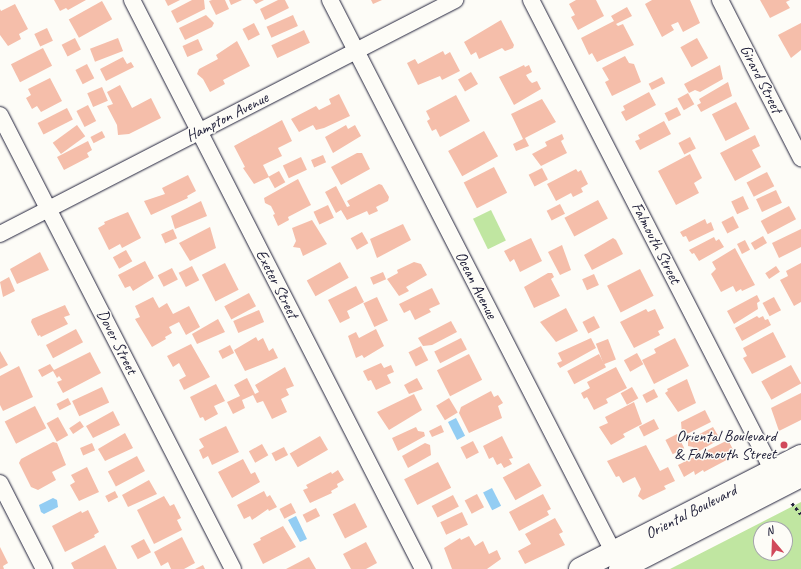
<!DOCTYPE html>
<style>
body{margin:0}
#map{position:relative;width:801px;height:569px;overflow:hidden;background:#fdfcf7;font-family:Caveat,sans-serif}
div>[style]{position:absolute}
.green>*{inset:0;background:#c0e6a1;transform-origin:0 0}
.water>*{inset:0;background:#93cdf3;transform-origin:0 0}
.building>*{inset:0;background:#f5beaa;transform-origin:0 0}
.path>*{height:2.5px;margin-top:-1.25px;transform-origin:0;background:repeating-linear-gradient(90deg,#22223b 0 3px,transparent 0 6px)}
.roads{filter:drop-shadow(0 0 1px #22223b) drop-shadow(0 0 1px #22223b)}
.street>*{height:16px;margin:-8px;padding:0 8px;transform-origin:8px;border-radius:8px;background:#fdfcf7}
.secondary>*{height:22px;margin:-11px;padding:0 11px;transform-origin:11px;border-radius:11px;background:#fdfcf7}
.dots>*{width:11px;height:11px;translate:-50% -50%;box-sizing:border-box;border:2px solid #fdfcf7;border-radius:50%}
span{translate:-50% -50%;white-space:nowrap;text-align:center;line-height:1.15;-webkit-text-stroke:3px #fdfcf7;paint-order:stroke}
.street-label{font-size:16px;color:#22223b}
.poi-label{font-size:16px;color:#22223b}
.right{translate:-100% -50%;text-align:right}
.north{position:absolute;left:753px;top:521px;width:40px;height:40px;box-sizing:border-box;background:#fdfcf7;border:1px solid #a5a5ac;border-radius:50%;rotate:341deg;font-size:11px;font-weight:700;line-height:16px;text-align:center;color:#22223b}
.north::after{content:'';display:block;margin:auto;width:14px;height:18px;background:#d1495b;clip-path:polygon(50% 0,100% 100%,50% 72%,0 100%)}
</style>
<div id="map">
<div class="green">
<div style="left:491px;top:210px;width:34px;height:20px;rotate:64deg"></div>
<div style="clip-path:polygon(evenodd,801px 502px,801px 569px,670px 569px,801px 502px,761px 529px,785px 529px,785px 553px,761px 553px,761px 529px)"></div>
</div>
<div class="water">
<div style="left:456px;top:418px;width:20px;height:9px;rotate:63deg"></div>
<div style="left:492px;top:488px;width:20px;height:10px;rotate:63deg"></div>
<div style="clip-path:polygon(53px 498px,57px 500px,58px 507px,44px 514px,41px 512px,39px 505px)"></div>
<div style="clip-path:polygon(296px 516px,307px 539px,300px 542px,288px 520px)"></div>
</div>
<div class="building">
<div style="clip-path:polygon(54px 0,86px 0,68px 10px,66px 8px,60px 11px)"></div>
<div style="clip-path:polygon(165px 0,180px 0,168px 6px)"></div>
<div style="clip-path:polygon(192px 0,204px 0,205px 9px,177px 23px,171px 11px)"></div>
<div style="clip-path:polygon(212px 0,225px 0,229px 9px,216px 15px,209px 1px)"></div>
<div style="clip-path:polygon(229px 0,242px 0,231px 5px)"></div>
<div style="clip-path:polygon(253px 0,264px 0,256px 4px)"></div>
<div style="clip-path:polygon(278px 0,285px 0,289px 8px,265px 20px,260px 9px)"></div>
<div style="clip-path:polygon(371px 0,382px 0,373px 4px)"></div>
<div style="clip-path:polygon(576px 0,596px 0,604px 16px,578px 30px,571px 17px,575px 15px,569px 4px)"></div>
<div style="clip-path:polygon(652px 0,690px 0,700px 23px,683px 32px,678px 22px,671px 25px,674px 30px,662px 37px,645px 4px)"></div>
<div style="clip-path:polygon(760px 0,790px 0,786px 2px,790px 8px,770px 18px)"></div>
<div style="left:102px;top:1px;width:21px;height:38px;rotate:61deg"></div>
<div style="clip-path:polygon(15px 4px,28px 29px,19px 34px,21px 39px,8px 46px,0 35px,0 9px,1px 11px)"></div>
<div style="clip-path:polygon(627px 7px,632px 16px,616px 24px,618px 26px,623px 24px,634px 45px,597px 62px,592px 53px,589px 55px,581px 38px,614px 21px,611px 16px)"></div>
<div style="clip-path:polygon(206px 15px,214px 23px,212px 27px,185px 40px,179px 28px)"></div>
<div style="left:293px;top:15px;width:12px;height:29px;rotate:66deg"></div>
<div style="clip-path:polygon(501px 20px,514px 45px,513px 48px,505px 51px,502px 48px,479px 59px,476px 52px,471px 55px,464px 42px)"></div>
<div style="left:254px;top:23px;width:13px;height:13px;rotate:63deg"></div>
<div style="clip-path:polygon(801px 23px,801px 50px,791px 58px,778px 35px)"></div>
<div style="left:47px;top:28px;width:14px;height:14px;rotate:65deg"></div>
<div style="left:304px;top:30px;width:14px;height:36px;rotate:65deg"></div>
<div style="left:75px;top:38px;width:13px;height:15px;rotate:63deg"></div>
<div style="left:118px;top:38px;width:14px;height:30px;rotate:69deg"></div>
<div style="left:697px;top:38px;width:23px;height:19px;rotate:61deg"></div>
<div style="left:198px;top:39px;width:12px;height:17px;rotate:66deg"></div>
<div style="clip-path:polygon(237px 41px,250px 66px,223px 80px,225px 84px,210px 92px,203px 79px,197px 74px,199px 69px,218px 59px,216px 55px)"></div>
<div style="left:43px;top:48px;width:20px;height:36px;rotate:63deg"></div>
<div style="clip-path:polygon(443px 51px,445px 55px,450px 52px,460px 71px,442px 80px,440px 76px,418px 85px,407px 63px,415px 59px,418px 64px)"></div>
<div style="clip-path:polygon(625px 56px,629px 63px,634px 64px,641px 82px,612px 96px,605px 82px,609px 80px,602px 68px)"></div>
<div style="clip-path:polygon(123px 57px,127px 64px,131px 62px,134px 67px,106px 81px,100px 69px)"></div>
<div style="left:87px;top:64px;width:16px;height:13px;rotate:63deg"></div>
<div style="clip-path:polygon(524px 65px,525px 67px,529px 65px,532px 72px,526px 75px,529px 80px,532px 83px,537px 81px,541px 89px,514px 105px,499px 77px)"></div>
<div style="clip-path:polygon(720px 65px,723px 79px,700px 92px,695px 90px,689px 93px,684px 84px)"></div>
<div style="left:471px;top:72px;width:14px;height:15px;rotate:60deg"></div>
<div style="left:662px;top:77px;width:7px;height:15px;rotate:63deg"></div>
<div style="clip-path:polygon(50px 78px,62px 101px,41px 112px,37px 106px,32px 109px,26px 98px,31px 95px,28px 89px)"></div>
<div style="clip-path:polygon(728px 82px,732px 96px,701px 112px,697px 105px,701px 103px,699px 99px)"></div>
<div style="clip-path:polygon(120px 85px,132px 108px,151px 98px,161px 118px,129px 134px,118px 135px,117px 125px,107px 106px,113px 104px,107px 92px)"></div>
<div style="left:102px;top:87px;width:15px;height:16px;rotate:67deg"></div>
<div style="clip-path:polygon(649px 92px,656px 105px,626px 121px,621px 112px,625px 110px,623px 106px)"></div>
<div style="left:688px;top:93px;width:13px;height:12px;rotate:61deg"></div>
<div style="clip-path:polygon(339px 94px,350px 116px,324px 128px,316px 130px,313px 125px,299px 132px,291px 119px,316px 106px,319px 110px,331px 104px,329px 99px)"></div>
<div style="clip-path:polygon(456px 95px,470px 121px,440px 137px,436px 129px,432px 131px,427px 121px,430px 119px,426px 111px)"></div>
<div style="clip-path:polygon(542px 99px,556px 122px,525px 138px,529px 146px,516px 151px,513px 144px,523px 139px,511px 114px)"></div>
<div style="left:736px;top:102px;width:30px;height:27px;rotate:63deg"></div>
<div style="left:88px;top:105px;width:18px;height:13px;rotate:63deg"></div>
<div style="left:677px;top:107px;width:9px;height:14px;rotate:63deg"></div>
<div style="left:67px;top:108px;width:13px;height:33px;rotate:63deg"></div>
<div style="clip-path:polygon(282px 120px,292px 141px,278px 148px,282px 156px,263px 165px,269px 177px,254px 184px,243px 168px,245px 167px,234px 146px)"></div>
<div style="clip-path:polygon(664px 121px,671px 134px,640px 150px,635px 141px,640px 139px,638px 135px)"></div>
<div style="left:77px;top:125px;width:14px;height:30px;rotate:54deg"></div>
<div style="clip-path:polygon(346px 125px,348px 129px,355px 125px,361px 136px,333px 153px,325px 137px)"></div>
<div style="left:102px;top:131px;width:7px;height:13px;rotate:63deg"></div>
<div style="left:484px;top:131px;width:29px;height:41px;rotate:61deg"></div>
<div style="clip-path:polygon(562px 134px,564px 139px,561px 141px,567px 153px,541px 166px,532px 154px,547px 146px,545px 142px)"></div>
<div style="clip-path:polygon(755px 135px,760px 146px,752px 150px,761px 167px,735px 181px,720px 153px)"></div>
<div style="left:690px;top:137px;width:13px;height:13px;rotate:63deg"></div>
<div style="clip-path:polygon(88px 141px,92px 150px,87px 153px,89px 157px,64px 170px,57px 157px)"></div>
<div style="clip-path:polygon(357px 153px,362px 153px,370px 169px,341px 185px,331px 167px)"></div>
<div style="clip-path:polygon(690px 154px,702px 178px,694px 183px,699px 193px,676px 205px,658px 171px)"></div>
<div style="left:323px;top:155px;width:8px;height:13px;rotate:67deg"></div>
<div style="left:301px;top:157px;width:14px;height:20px;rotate:65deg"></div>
<div style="left:494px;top:167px;width:29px;height:34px;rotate:63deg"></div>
<div style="left:542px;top:168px;width:13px;height:15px;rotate:63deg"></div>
<div style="clip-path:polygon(576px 169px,578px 172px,581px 170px,588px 184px,581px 188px,583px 192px,573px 197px,571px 193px,556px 201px,547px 184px)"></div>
<div style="left:279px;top:171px;width:13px;height:12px;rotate:61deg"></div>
<div style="left:767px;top:172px;width:16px;height:23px;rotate:63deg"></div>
<div style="clip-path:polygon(188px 175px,196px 191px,187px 196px,188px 198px,151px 215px,144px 201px,165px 194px,162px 188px)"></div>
<div style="clip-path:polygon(298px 179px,311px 205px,288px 217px,289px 220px,278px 226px,273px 215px,275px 214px,271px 206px,265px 203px,264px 198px)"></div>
<div style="clip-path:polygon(379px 184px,382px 185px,389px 197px,388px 201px,376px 207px,378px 211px,369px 215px,367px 211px,347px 220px,341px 210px,336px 213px,325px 192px,336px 186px,347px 207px,350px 206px,347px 201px)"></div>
<div style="left:776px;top:190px;width:14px;height:22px;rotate:65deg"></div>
<div style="left:743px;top:196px;width:14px;height:13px;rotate:65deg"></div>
<div style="left:598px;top:200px;width:21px;height:38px;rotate:62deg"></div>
<div style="clip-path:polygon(201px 201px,207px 216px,175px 229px,171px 216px)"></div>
<div style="left:560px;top:204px;width:11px;height:15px;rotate:63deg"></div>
<div style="left:328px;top:205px;width:14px;height:16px;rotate:65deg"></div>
<div style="left:789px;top:206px;width:15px;height:32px;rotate:62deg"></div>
<div style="clip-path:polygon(128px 212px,141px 238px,122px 248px,120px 244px,109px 250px,98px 228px,105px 224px,104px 222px)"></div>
<div style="left:733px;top:216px;width:13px;height:13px;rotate:63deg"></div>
<div style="clip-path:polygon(705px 219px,707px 224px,711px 222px,714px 230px,689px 242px,686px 236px,683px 237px,680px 232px)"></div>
<div style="clip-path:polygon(312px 220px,327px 244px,303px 256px,300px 248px,293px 247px,296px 241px,292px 228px)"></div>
<div style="clip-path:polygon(403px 224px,411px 240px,377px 258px,370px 239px)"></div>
<div style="clip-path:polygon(210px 227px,216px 248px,190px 261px,179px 243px)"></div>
<div style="left:173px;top:229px;width:10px;height:13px;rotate:66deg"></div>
<div style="clip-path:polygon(801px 229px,801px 247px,779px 258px,772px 243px)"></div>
<div style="left:362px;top:232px;width:13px;height:13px;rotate:61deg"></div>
<div style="left:763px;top:236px;width:8px;height:14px;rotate:60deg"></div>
<div style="clip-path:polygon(714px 237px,716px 241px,719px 239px,724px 247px,699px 261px,694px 253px,692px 254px,689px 250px)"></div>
<div style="clip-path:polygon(531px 238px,542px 261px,520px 272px,514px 259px,510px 262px,504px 251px)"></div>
<div style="clip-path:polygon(613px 238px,616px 240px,623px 254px,592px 270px,584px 255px)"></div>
<div style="left:745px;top:240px;width:11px;height:9px;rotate:63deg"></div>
<div style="clip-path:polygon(562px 245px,571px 270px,560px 275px,548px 252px)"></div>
<div style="clip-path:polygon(735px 248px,755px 285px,742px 291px,741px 289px,736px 292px,733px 286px,721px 292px,711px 274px,716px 269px,712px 262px)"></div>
<div style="left:126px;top:250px;width:13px;height:15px;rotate:61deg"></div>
<div style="clip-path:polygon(40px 252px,49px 270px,17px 284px,10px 269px)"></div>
<div style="clip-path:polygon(145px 261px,154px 278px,133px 291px,130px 286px,125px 288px,118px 275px)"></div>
<div style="left:340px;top:262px;width:18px;height:38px;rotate:61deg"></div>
<div style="clip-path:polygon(414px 262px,421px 264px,427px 275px,406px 287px,409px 291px,399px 296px,387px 279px,398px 273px,397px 270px)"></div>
<div style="left:225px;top:263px;width:30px;height:26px;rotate:63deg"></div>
<div style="clip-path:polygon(801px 263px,801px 302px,794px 306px,780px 280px,788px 276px,786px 271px)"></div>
<div style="left:192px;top:266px;width:16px;height:15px;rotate:63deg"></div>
<div style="left:776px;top:266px;width:7px;height:13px;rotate:56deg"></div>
<div style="left:172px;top:268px;width:13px;height:16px;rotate:63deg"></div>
<div style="left:640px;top:269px;width:30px;height:37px;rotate:63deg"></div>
<div style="left:383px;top:272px;width:8px;height:14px;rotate:67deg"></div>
<div style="clip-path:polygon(548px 273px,552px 273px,554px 277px,551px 279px,560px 296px,534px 308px,524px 287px)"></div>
<div style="left:594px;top:274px;width:12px;height:13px;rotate:66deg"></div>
<div style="clip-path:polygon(9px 277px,15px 291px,3px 297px,0 282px)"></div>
<div style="clip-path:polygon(356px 286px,364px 302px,347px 311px,350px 318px,340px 323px,328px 300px)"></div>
<div style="clip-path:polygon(432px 288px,440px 304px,429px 309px,431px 312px,415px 320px,410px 310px,404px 313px,399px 304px)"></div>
<div style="left:249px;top:293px;width:15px;height:28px;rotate:62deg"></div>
<div style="clip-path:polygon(757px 295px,760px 301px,757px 303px,758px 309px,734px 324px,727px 311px)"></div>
<div style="clip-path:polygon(153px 297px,159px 308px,167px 303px,173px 314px,189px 306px,200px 327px,186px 335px,179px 322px,169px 327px,172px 333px,165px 337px,166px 339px,152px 347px,135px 319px,140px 317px,135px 306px)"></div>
<div style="left:377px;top:297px;width:26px;height:15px;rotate:65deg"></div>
<div style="left:774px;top:297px;width:15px;height:13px;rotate:62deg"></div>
<div style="clip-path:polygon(65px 305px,70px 315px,64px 317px,68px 324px,41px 337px,40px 335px,38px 336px,31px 322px,32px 319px)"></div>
<div style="clip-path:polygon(566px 308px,578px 331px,556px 342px,540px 322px)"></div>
<div style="clip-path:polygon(646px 309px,648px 312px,655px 309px,664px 328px,658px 331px,660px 335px,634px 348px,620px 322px)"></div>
<div style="left:259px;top:310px;width:13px;height:28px;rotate:67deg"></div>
<div style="left:594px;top:316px;width:13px;height:13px;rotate:63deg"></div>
<div style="clip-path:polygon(757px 316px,759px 318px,763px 316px,765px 320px,768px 319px,771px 325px,742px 341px,735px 328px)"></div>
<div style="clip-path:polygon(218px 319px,225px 332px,197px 344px,192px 334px)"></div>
<div style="clip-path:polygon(451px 321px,457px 332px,432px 345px,423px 346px,418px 338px)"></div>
<div style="left:76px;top:329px;width:15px;height:34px;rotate:62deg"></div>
<div style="clip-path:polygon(376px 329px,384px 346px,364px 358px,362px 355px,356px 358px,348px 336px,356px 332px,359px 338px)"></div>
<div style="clip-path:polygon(773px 332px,786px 357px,752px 374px,743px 358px,747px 356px,743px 348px)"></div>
<div style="clip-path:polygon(256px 337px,258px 341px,263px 338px,269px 351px,273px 348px,278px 358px,245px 371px,234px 350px)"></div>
<div style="left:461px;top:338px;width:13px;height:30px;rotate:63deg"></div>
<div style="clip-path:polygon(591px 338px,596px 348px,560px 368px,557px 363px,562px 361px,558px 353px)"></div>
<div style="clip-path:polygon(675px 338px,689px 366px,654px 384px,642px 360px,656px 353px,654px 349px)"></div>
<div style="left:608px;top:339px;width:22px;height:13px;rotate:69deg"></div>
<div style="clip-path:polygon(191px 344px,210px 377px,184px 390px,179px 380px,186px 376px,179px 363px,173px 367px,167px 356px)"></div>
<div style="left:230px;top:345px;width:9px;height:13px;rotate:63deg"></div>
<div style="left:421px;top:346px;width:16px;height:14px;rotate:63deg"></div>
<div style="clip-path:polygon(0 351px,8px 365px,0 369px)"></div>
<div style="clip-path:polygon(90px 352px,101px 373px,63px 393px,57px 382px,62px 380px,59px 376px,57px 378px,53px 371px,42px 377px,38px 370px,50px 364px,54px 370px)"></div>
<div style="left:637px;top:353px;width:13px;height:15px;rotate:61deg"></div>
<div style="left:469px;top:354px;width:29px;height:36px;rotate:63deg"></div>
<div style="left:599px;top:354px;width:15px;height:36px;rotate:62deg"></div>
<div style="clip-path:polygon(381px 363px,384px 368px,391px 365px,394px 372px,387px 375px,391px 383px,376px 390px,371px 380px,368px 381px,363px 371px)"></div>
<div style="left:791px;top:365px;width:21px;height:34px;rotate:61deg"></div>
<div style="clip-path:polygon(19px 366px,33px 397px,3px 411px,0 405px,0 376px)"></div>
<div style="clip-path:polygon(285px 367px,294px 386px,286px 389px,289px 395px,281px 399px,287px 412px,272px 419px,263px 401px,257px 403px,253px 395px,242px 400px,245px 408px,233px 414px,227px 402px,240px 396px,234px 385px,247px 378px,255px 394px,259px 392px,255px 385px)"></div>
<div style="clip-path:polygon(616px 367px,627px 388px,606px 399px,608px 403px,594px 410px,587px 397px,584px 399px,581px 393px,590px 388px,587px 382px)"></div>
<div style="clip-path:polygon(417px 378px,423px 389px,409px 394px,404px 385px)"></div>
<div style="clip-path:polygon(687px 379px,696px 403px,678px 412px,665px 393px,668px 391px,667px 389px)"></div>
<div style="clip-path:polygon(216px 384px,225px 401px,214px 406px,218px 414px,205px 421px,203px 417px,200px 418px,190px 397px)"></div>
<div style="left:102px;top:387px;width:17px;height:33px;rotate:65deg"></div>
<div style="left:632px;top:387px;width:13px;height:13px;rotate:61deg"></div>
<div style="left:654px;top:389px;width:9px;height:13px;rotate:63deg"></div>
<div style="clip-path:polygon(491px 391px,494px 397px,498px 395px,503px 403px,498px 406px,502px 418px,469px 433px,459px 413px,461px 407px)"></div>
<div style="clip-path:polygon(801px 393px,801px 420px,779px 431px,771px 408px)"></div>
<div style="clip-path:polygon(414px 394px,422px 410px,389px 430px,377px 412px)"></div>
<div style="left:68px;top:398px;width:7px;height:13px;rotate:63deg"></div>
<div style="left:449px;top:398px;width:17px;height:15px;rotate:59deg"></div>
<div style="clip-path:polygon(634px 402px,642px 424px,623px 434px,625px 437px,611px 445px,599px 427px,608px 423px,605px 417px)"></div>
<div style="left:35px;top:406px;width:25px;height:34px;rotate:63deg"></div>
<div style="clip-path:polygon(705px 410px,711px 422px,687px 434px,682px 434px,681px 422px)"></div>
<div style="clip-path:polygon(113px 411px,120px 425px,93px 438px,86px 426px)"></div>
<div style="left:58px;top:417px;width:21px;height:13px;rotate:61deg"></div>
<div style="left:654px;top:419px;width:11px;height:17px;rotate:63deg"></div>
<div style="left:80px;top:421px;width:7px;height:13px;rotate:56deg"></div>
<div style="clip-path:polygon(441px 425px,444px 432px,432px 437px,429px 431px)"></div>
<div style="clip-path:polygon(226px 426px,239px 452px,212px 465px,208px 456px,203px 459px,199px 450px,204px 447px,199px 439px)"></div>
<div style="clip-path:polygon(416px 427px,418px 431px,424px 432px,425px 436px,398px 451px,392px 438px)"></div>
<div style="clip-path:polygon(713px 427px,720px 439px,696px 453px,693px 447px,688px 446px,688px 440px)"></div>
<div style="clip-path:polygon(125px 433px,133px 448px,105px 461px,98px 449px)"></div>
<div style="left:677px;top:434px;width:16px;height:13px;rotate:63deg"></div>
<div style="left:320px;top:436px;width:16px;height:35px;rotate:60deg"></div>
<div style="clip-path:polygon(502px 436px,513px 458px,509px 459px,512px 464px,504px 468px,501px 463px,497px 465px,493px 457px,489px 459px,483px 446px)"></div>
<div style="clip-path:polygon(728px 440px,736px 455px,704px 472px,703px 470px,695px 475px,694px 471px,684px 477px,678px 465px)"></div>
<div style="left:473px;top:441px;width:13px;height:14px;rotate:63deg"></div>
<div style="clip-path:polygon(53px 442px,57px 443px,66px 465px,52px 472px,56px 480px,38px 490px,31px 487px,19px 463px,21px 459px)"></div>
<div style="left:92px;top:443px;width:8px;height:13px;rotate:67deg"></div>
<div style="clip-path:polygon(425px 443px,430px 445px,431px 455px,408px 468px,402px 456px)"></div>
<div style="left:262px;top:444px;width:13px;height:15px;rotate:61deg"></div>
<div style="clip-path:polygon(646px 445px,660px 471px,668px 467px,675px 481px,664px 486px,666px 489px,643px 500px,638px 496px,641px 489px,635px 477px,623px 483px,619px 476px,616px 477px,607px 461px)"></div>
<div style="left:284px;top:447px;width:9px;height:14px;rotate:63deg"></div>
<div style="left:137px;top:456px;width:17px;height:33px;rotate:62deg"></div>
<div style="clip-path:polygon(243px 459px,251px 474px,255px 472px,260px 482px,232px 498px,218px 472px)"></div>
<div style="left:438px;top:462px;width:29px;height:38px;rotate:63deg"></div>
<div style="left:529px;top:463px;width:26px;height:30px;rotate:61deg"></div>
<div style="clip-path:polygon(87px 467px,99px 492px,79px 501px,70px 485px,75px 482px,71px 475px)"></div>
<div style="clip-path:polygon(338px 470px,344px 480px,337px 484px,338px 487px,331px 491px,332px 493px,310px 503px,303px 490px,308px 488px,306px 485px,331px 472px,332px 474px)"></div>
<div style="clip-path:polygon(149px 480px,157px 494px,128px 507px,122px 495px)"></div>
<div style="left:115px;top:491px;width:7px;height:11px;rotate:63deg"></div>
<div style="clip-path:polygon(264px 491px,267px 497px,270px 495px,277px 507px,269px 511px,268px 509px,252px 520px,250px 516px,244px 519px,237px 505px)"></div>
<div style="left:477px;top:494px;width:15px;height:14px;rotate:62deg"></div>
<div style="clip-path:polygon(543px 494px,551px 509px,547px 511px,549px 515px,519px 531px,509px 512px)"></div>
<div style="left:453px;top:495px;width:13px;height:24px;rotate:63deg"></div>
<div style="clip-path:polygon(164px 496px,170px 506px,174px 504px,181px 518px,177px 520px,182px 530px,154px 544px,137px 510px)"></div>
<div style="left:291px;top:503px;width:11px;height:13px;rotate:63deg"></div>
<div style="left:355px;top:503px;width:27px;height:25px;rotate:63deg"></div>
<div style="left:316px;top:508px;width:9px;height:15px;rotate:63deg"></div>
<div style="clip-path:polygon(88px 510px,99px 532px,94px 535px,95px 537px,65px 552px,52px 526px,81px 511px,82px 513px)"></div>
<div style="left:462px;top:512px;width:14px;height:24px;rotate:65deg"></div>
<div style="clip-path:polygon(555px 518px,563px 532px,559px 534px,565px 545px,525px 564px,518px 551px,531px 544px,525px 534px)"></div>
<div style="clip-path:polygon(283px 526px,296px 547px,263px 564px,253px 544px,261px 540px,260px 538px)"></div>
<div style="clip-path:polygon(469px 536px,475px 546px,483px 541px,489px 554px,497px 550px,501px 559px,487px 569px,452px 569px,444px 548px,460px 538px,461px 540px)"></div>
<div style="clip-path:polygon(182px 537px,195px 563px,184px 569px,171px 569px,168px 562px,161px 566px,154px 552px)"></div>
<div style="left:144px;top:539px;width:15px;height:15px;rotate:62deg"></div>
<div style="clip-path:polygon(366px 542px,377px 563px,366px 569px,351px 569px,343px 554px)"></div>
<div style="clip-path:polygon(105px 545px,117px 569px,74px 569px,71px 563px)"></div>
<div style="clip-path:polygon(0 547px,8px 563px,3px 566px,4px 569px,0 569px)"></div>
<div style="clip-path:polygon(309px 557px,316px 569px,286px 569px)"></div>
<div style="clip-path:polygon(203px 565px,205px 569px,195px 569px)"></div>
</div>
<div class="path">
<div style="left:792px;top:503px;width:14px;rotate:51deg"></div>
</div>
<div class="roads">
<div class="street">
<div style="left:132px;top:0;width:639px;rotate:62.91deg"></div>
<div style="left:330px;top:0;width:631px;rotate:62.83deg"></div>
<div style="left:531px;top:0;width:538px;rotate:62.82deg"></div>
<div style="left:720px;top:0;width:178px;rotate:62.9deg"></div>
<div style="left:0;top:115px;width:510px;rotate:62.83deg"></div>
<div style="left:0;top:234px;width:512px;rotate:-27.22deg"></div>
<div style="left:0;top:483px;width:97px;rotate:62.9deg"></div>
</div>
<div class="secondary">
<div style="left:580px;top:569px;width:248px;rotate:-27.1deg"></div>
<div style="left:620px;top:569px;width:203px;rotate:-27.2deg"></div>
</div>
</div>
<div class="dots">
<div style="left:784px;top:445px;background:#d1495b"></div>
</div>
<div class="street-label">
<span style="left:761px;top:79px;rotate:63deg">Girard Street</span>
<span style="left:227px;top:117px;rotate:-27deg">Hampton Avenue</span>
<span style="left:656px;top:243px;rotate:63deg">Falmouth Street</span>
<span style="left:277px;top:284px;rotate:63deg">Exeter Street</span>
<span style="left:476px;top:285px;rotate:63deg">Ocean Avenue</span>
<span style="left:117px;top:342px;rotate:63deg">Dover Street</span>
<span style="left:691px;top:512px;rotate:-27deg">Oriental Boulevard</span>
</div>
<div class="poi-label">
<span class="right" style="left:776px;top:445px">Oriental Boulevard<br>&amp; Falmouth Street</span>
</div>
<div class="north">N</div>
</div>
